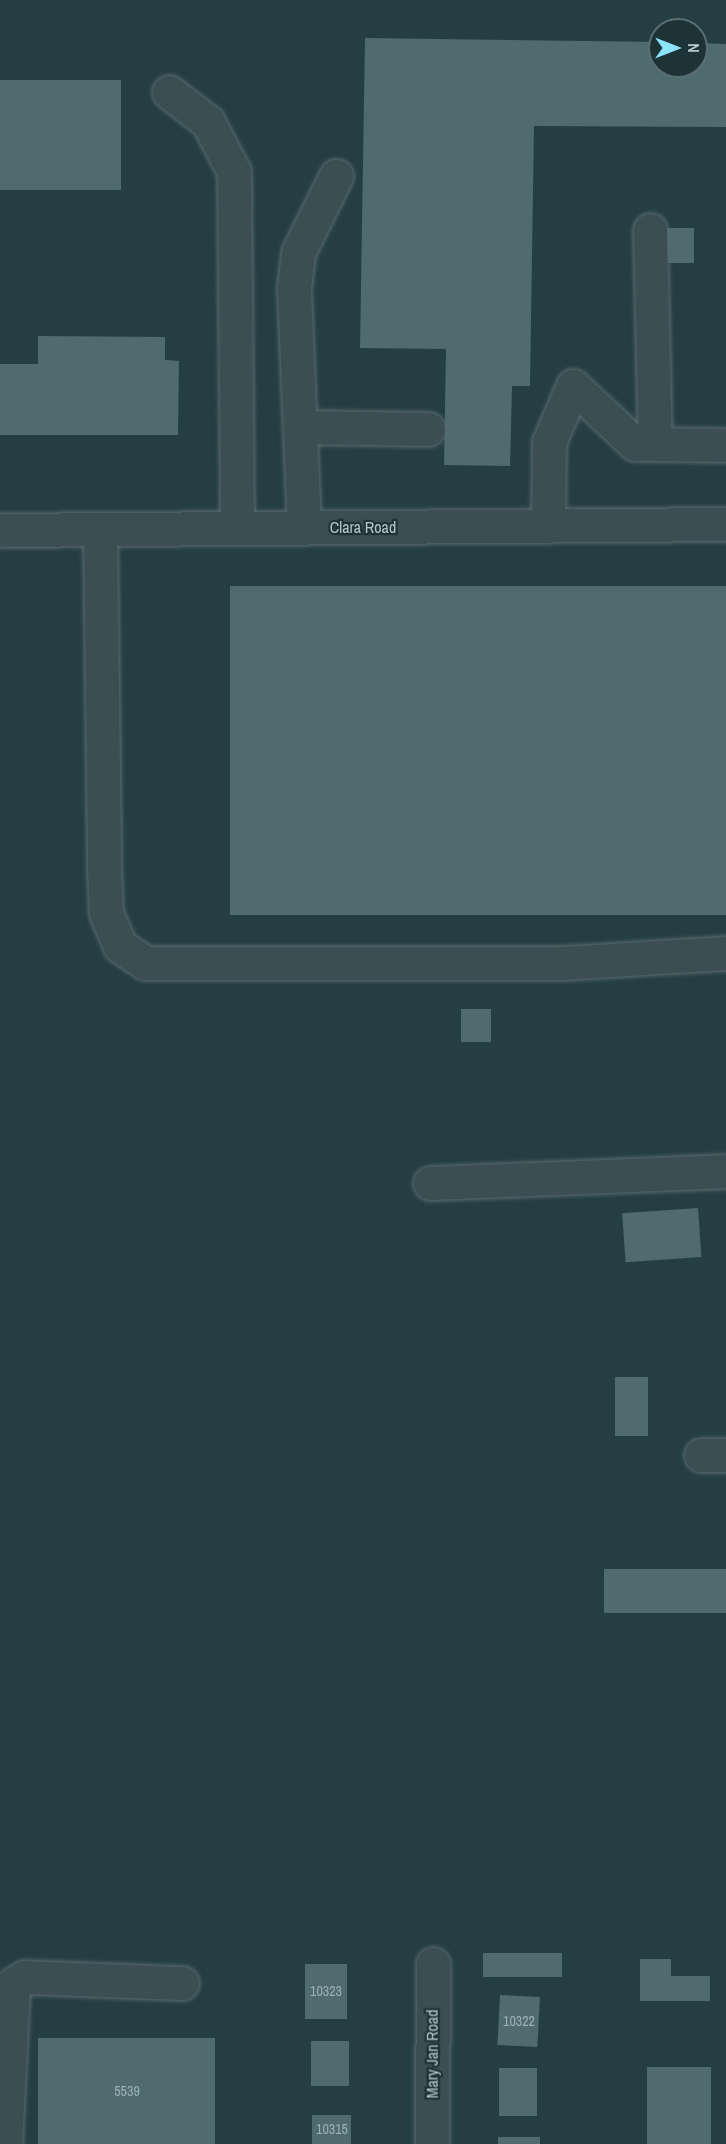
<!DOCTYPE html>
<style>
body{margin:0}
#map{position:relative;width:726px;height:2144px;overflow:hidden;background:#253e43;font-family:"Archivo Narrow",sans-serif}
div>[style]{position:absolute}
.building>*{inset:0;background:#506b70;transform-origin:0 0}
.roads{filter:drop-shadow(0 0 2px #586b70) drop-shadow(0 0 2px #586b70)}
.minor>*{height:33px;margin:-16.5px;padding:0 16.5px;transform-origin:16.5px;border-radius:16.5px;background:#3a4e53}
span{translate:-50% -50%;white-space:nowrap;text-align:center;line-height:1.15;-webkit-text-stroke:4.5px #1e3338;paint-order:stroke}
.number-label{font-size:14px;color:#9db1b5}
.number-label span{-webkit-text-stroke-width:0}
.street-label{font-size:16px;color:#b7c8cc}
.north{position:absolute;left:648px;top:18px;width:60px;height:60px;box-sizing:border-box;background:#1e3338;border:2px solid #5b6f73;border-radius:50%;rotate:90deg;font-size:16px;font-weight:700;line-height:24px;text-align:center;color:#b7c8cc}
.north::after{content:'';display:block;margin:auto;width:21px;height:27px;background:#8ce4fc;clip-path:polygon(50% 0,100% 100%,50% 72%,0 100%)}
</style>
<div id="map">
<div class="building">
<div style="clip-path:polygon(365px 38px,660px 42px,660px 66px,696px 66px,696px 43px,726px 44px,726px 127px,534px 126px,530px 386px,512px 386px,510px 466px,444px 465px,446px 349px,360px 348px)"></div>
<div style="left:0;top:80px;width:121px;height:110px"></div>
<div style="left:659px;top:228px;width:35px;height:35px"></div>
<div style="clip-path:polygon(38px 336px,165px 337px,165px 360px,179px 361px,178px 435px,0 435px,0 364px,38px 364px)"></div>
<div style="left:230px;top:586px;width:496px;height:329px"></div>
<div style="left:461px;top:1009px;width:30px;height:33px"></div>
<div style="left:698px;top:1208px;width:49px;height:76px;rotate:86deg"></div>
<div style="left:615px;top:1377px;width:33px;height:59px"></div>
<div style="left:726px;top:1569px;width:44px;height:122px;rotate:90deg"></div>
<div style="left:483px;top:1953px;width:79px;height:24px"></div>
<div style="clip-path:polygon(640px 1959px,671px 1959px,671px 1976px,710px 1976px,710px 2001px,640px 2001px)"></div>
<div style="left:305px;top:1964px;width:42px;height:55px"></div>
<div style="left:500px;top:1995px;width:40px;height:50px;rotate:3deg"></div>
<div style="left:38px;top:2038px;width:177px;height:106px"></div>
<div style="left:311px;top:2041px;width:38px;height:45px"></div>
<div style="left:647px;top:2067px;width:64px;height:77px"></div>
<div style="left:499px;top:2068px;width:38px;height:48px"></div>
<div style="left:312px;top:2115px;width:39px;height:29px"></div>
<div style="left:498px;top:2137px;width:42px;height:7px"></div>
</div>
<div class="roads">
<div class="minor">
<div style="left:169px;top:92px;width:49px;rotate:37.6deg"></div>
<div style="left:208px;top:122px;width:56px;rotate:62.5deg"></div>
<div style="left:234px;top:172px;width:356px;rotate:89.5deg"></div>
<div style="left:650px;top:230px;width:214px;rotate:88.7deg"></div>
<div style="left:301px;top:427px;width:127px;rotate:0.9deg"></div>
<div style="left:548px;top:526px;width:84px;rotate:-89.3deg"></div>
<div style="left:549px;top:442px;width:61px;rotate:-66.8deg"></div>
<div style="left:573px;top:386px;width:85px;rotate:43.1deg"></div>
<div style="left:635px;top:444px;width:91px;rotate:0.6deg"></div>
<div style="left:304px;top:528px;width:241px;rotate:-92.4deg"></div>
<div style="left:294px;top:287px;width:34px;rotate:-83deg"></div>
<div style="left:298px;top:253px;width:86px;rotate:-63.7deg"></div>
<div style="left:100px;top:529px;width:339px;rotate:89.3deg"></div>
<div style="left:104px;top:868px;width:45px;rotate:87.5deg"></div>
<div style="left:106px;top:913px;width:36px;rotate:67deg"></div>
<div style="left:120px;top:946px;width:30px;rotate:34deg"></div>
<div style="left:145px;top:963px;width:417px"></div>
<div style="left:562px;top:963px;width:164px;rotate:-3.5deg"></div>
<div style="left:0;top:530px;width:726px;rotate:-0.47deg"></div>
<div style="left:430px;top:1183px;width:296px;rotate:-2.3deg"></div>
<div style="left:701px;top:1455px;width:25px"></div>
<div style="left:5px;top:2144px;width:160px;rotate:-87.1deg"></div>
<div style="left:13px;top:1984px;width:14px;rotate:-30deg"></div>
<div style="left:25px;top:1977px;width:157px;rotate:2.2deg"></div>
<div style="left:432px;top:2144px;width:180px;rotate:-89.7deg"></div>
</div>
</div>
<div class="number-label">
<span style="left:326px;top:1991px">10323</span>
<span style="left:519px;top:2021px">10322</span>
<span style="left:127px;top:2091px">5539</span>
<span style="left:332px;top:2129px">10315</span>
</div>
<div class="street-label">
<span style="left:363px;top:527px">Clara Road</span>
<span style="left:432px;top:2054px;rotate:-90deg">Mary Jan Road</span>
</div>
<div class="north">N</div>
</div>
